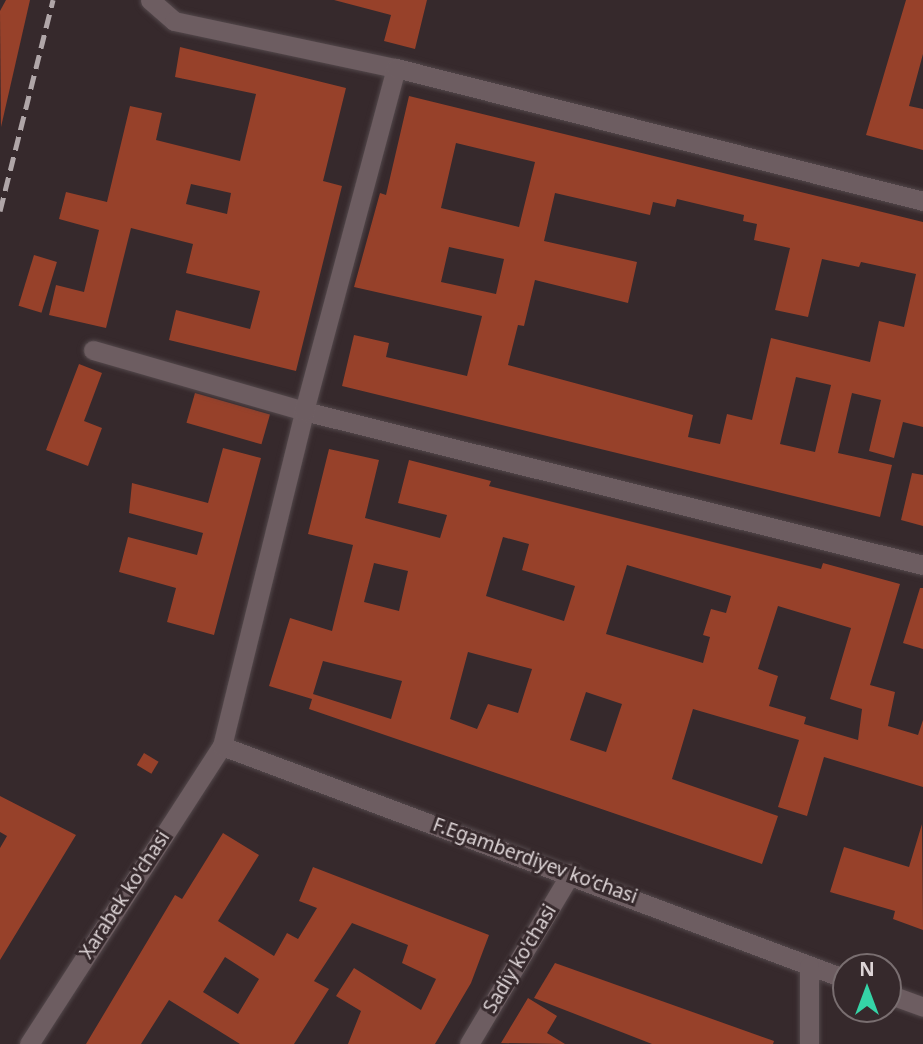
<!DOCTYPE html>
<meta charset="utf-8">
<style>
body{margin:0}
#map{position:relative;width:923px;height:1044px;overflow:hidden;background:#36292c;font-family:"Noto Sans",sans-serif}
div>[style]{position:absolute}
.building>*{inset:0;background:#97412a;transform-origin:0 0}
.roads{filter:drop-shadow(0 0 2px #53484b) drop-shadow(0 0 2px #53484b)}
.minor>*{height:19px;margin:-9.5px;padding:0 9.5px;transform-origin:9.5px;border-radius:9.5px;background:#6d5d61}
.rail>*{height:5px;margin-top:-2.5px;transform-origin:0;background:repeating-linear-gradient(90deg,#b0a6a8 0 14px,transparent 0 21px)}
span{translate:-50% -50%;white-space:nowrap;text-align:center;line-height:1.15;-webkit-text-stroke:6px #36292c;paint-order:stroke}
.street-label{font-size:19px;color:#ded5d7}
.north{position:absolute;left:832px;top:953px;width:70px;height:70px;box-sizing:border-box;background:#36292c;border:2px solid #796e70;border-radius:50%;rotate:0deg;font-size:19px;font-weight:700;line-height:28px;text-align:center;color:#ded5d7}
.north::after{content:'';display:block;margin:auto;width:24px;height:32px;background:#35d4a7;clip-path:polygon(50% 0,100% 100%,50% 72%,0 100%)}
</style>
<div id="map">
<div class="building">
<div style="clip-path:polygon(6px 0,30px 0,1px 127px,0 11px)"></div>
<div style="clip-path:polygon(334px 0,427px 0,415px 49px,384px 41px,391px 15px)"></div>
<div style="clip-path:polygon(906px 0,923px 0,923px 54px,909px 106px,923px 109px,923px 150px,866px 135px)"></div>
<div style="clip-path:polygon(evenodd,180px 47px,346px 88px,323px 181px,342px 186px,296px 371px,169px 340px,176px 310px,250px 329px,260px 291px,186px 273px,193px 244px,131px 228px,106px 328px,49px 315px,56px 285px,84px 292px,99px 230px,59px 219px,66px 192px,107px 202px,130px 106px,162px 113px,156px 140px,240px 161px,256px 94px,175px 77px,180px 47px,191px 184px,231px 193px,227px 214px,186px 204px,191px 184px)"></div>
<div style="clip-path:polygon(evenodd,409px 96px,923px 222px,923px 427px,903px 422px,894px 458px,869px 451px,881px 400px,852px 393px,838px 453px,892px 465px,880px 517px,342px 386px,354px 335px,389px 343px,386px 357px,467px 376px,482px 316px,354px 287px,380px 193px,386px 195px,409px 96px,456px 143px,535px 162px,519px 227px,441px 208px,456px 143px,409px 96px,555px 193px,650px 215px,653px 202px,675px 207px,677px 199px,744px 215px,743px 221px,757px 224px,754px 240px,790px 248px,775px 310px,808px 317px,822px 259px,859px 267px,861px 262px,916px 274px,904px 327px,879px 321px,870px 362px,771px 338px,752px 420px,727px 414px,720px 444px,688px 437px,693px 415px,508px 365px,518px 325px,524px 326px,535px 280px,628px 303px,637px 262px,544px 241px,555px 193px,409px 96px,449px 247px,504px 259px,496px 294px,441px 282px,449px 247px,409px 96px,796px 377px,831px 385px,815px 452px,780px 444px,796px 377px)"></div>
<div style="left:34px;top:255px;width:24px;height:53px;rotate:17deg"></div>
<div style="clip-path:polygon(79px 364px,102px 373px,84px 421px,102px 428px,88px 466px,46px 450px)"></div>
<div style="left:195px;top:393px;width:78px;height:31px;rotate:16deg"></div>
<div style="clip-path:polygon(223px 448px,261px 458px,214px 635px,167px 622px,176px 588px,119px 572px,128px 537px,197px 555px,203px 533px,129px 513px,132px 483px,208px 503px)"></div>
<div style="clip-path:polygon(evenodd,329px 449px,379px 460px,365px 518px,440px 538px,447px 515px,398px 503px,409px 460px,491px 481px,489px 486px,821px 569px,823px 563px,900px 584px,870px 685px,895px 692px,888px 726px,918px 735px,923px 720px,923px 787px,824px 757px,807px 816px,778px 807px,799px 740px,693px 709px,672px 779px,778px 816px,762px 864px,309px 709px,312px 699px,269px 686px,290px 618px,332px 631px,353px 545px,308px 534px,329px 449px,503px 537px,529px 544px,522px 570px,575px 586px,564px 621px,486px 596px,503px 537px,329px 449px,374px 563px,408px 571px,399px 611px,364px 602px,374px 563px,329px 449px,627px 565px,731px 596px,726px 613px,711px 609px,703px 635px,710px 637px,703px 663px,606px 634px,627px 565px,329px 449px,778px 606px,851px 628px,830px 699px,862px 709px,858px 740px,804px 724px,806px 717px,769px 706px,778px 676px,758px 669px,778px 606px,329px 449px,468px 652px,532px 669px,518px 713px,488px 704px,477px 729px,450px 719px,468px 652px,329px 449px,323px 661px,402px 681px,391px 719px,313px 694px,323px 661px,329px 449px,586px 692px,622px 704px,606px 752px,570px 740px,586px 692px)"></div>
<div style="clip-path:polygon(912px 473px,923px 475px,923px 526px,901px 520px)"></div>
<div style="clip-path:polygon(920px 588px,923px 588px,923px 649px,903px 643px)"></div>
<div style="left:144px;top:753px;width:17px;height:14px;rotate:31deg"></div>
<div style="clip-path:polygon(0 796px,76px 835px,0 960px,0 848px,7px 836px,0 832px)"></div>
<div style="clip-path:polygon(922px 824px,923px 930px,893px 919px,895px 911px,830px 892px,844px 847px,909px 867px)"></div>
<div style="clip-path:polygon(evenodd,223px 833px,259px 855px,218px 921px,274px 956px,287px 933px,298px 939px,317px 908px,299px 901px,313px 867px,489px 935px,471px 983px,435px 1044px,348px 1044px,361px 1011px,336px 996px,354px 968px,421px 1010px,436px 979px,402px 963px,408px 945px,352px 923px,314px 981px,329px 989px,294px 1044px,240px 1044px,169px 1000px,141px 1044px,86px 1044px,175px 895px,182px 899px,223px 833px,225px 957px,259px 979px,238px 1014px,203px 992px,225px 957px)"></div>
<div style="clip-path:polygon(555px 963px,774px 1041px,773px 1044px,652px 1044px,534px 998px)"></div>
<div style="clip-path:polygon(528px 998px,557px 1016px,547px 1033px,565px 1044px,501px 1043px)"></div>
</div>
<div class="roads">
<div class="minor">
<div style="left:150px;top:0;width:32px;rotate:41deg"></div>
<div style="left:174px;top:21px;width:227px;rotate:12deg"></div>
<div style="left:93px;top:350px;width:220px;rotate:16.1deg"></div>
<div style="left:304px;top:411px;width:638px;rotate:13.97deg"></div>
<div style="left:222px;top:746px;width:666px;rotate:20.48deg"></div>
<div style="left:888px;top:994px;width:37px;rotate:20deg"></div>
<div style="left:29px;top:1044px;width:355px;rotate:-57.1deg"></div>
<div style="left:222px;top:746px;width:345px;rotate:-76.2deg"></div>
<div style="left:304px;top:411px;width:355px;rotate:-75deg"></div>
<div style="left:396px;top:68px;width:544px;rotate:14.16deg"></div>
<div style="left:469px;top:1044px;width:199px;rotate:-59.2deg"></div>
<div style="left:809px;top:1044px;width:78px;rotate:-90deg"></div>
</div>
</div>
<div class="rail">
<div style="left:0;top:211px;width:218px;rotate:-75.9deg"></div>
</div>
<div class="street-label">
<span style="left:535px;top:861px;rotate:20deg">F.Egamberdiyev kо‘chasi</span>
<span style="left:125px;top:895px;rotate:-57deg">Xarabek ko'chasi</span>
<span style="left:520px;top:959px;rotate:-59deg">Sadiy ko'chasi</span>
</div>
<div class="north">N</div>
</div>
